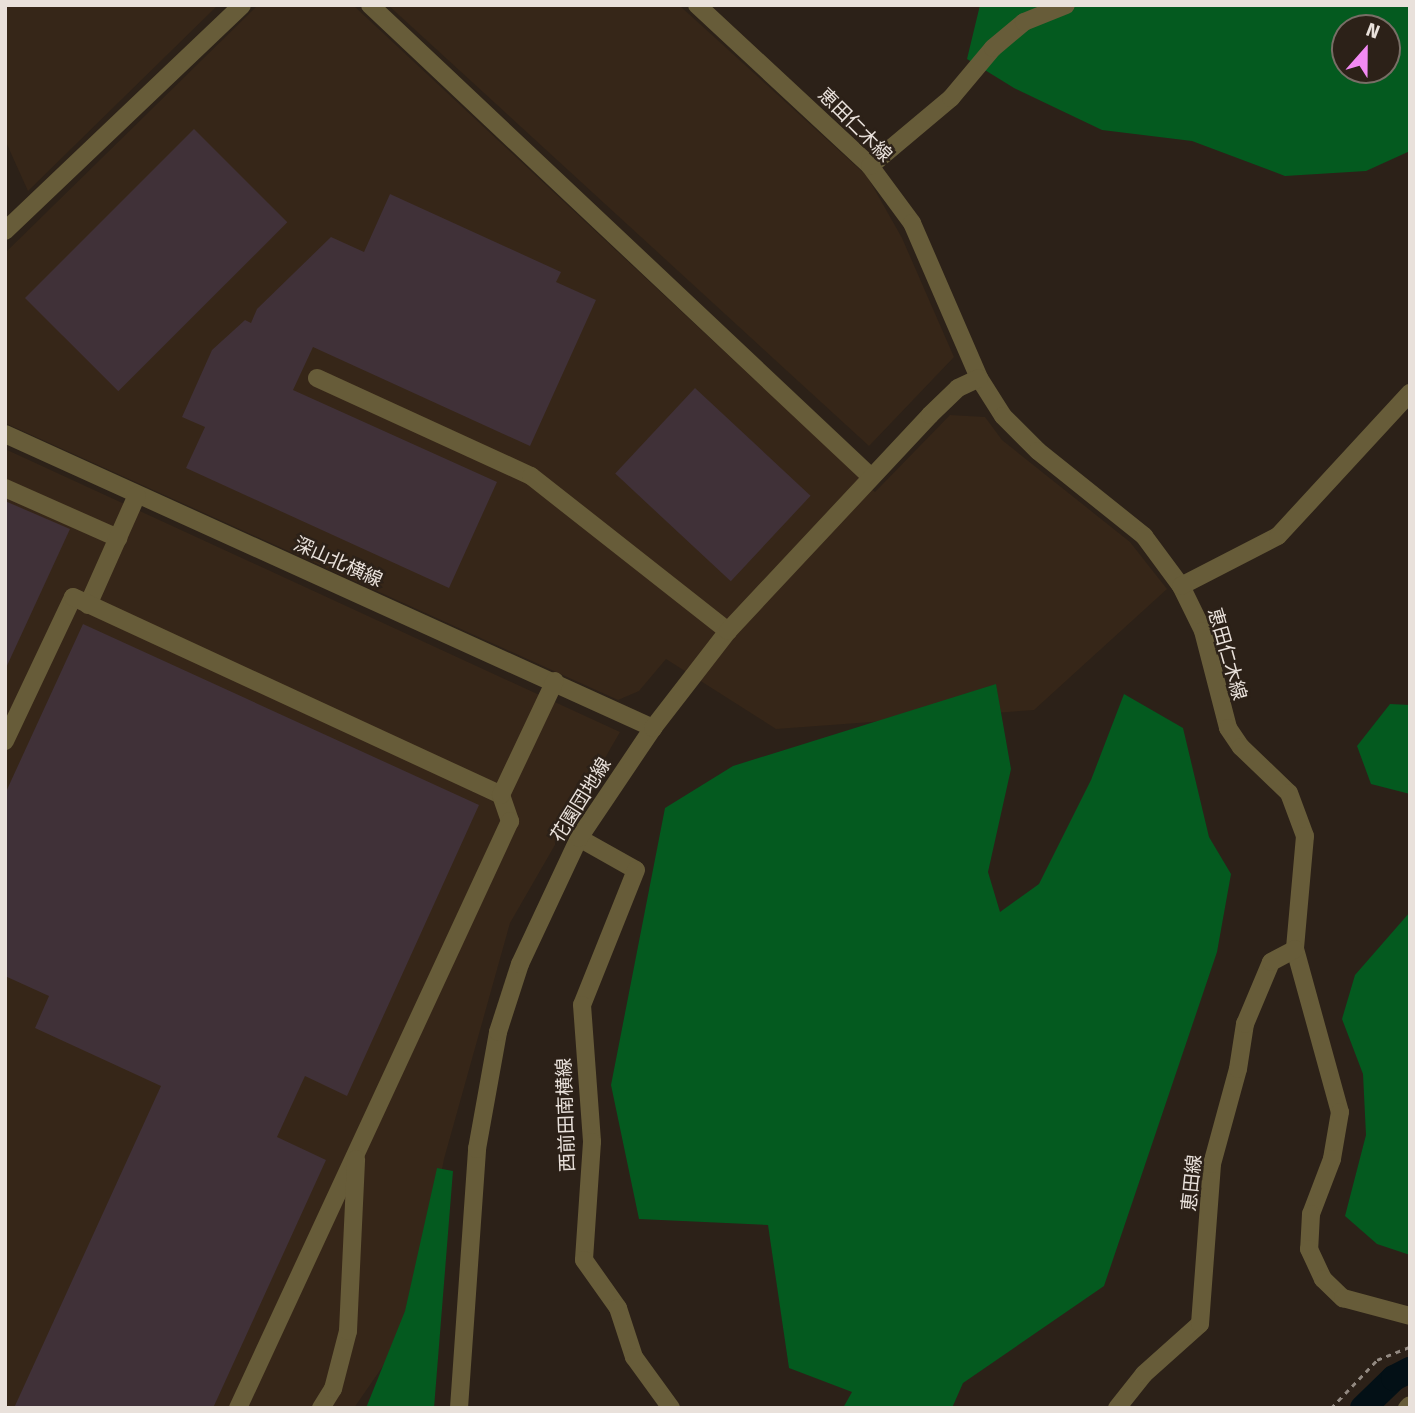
<!DOCTYPE html>
<meta charset="utf-8">
<style>
body{margin:0}
#map{position:relative;width:1415px;height:1413px;overflow:hidden;background:#2c2118;font-family:"Fira Sans","Noto Sans JP",sans-serif}
div>[style]{position:absolute}
.built>*{inset:0;background:#362618}
.forest>*{inset:0;background:#045a1f}
.river>*{height:26px;margin:-13px;padding:0 13px;transform-origin:13px;border-radius:13px;background:#031016}
.building>*{inset:0;background:#403138;transform-origin:0 0}
.path>*{height:2.5px;margin-top:-1.25px;transform-origin:0;background:repeating-linear-gradient(90deg,#928981 0 5px,transparent 0 10px)}
.minor>*{height:18px;margin:-9px;padding:0 9px;transform-origin:9px;border-radius:9px;background:#675c39}
span{translate:-50% -50%;white-space:nowrap;text-align:center;line-height:1.15;-webkit-text-stroke:5px #2c2118;paint-order:stroke}
.street-label{font-size:19px;color:#e9e1db}
.frame{position:absolute;inset:0;border:7px solid #e9e1db;pointer-events:none}
.north{position:absolute;left:1331px;top:14px;width:70px;height:70px;box-sizing:border-box;background:#2c2118;border:2px solid #786e66;border-radius:50%;rotate:21deg;font-size:19px;font-weight:700;line-height:28px;text-align:center;color:#e9e1db}
.north::after{content:'';display:block;margin:auto;width:24px;height:32px;background:#f28af3;clip-path:polygon(50% 0,100% 100%,50% 72%,0 100%)}
</style>
<div id="map">
<div class="built">
<div style="clip-path:polygon(5px 5px,218px 5px,28px 191px,5px 140px)"></div>
<div style="clip-path:polygon(258px 5px,353px 5px,875px 492px,950px 415px,985px 417px,1002px 440px,1130px 542px,1167px 589px,1034px 710px,776px 729px,666px 659px,639px 691px,618px 700px,5px 423px,5px 253px)"></div>
<div style="clip-path:polygon(388px 5px,679px 5px,867px 176px,902px 238px,954px 357px,869px 446px)"></div>
<div style="clip-path:polygon(5px 449px,620px 732px,510px 923px,444px 1159px,412px 1324px,354px 1408px,5px 1408px)"></div>
</div>
<div class="forest">
<div style="clip-path:polygon(evenodd,980px 5px,1410px 5px,1410px 151px,1366px 171px,1285px 176px,1192px 141px,1102px 130px,1014px 88px,967px 59px,980px 5px,1345px 28px,1387px 28px,1387px 70px,1345px 70px,1345px 28px)"></div>
<div style="clip-path:polygon(996px 684px,1011px 769px,988px 872px,1000px 912px,1039px 884px,1091px 780px,1124px 694px,1183px 728px,1209px 837px,1231px 874px,1217px 952px,1104px 1286px,963px 1383px,952px 1408px,843px 1408px,852px 1392px,789px 1368px,768px 1225px,639px 1219px,611px 1085px,665px 808px,733px 766px)"></div>
<div style="clip-path:polygon(1390px 704px,1410px 705px,1410px 794px,1371px 784px,1357px 746px)"></div>
<div style="clip-path:polygon(1410px 912px,1410px 1255px,1377px 1244px,1345px 1216px,1366px 1135px,1363px 1074px,1342px 1019px,1355px 975px)"></div>
<div style="clip-path:polygon(437px 1168px,453px 1171px,434px 1408px,366px 1408px,405px 1311px)"></div>
</div>
<div class="river">
<div style="left:1363px;top:1408px;width:43px;rotate:-44.1deg"></div>
<div style="left:1394px;top:1378px;width:18px;rotate:-27deg"></div>
</div>
<div class="building">
<div style="left:194px;top:129px;width:132px;height:239px;rotate:45deg"></div>
<div style="clip-path:polygon(390px 194px,561px 272px,556px 282px,596px 300px,530px 446px,313px 347px,293px 390px,497px 482px,449px 588px,186px 468px,205px 427px,182px 417px,212px 350px,245px 320px,251px 323px,257px 309px,331px 237px,364px 252px)"></div>
<div style="left:695px;top:388px;width:158px;height:117px;rotate:43deg"></div>
<div style="clip-path:polygon(5px 501px,70px 529px,5px 670px)"></div>
<div style="clip-path:polygon(83px 624px,479px 805px,347px 1096px,305px 1076px,277px 1137px,326px 1160px,213px 1408px,14px 1408px,161px 1086px,35px 1028px,49px 996px,5px 976px,5px 794px)"></div>
</div>
<div class="path">
<div style="left:1331px;top:1408px;width:66px;rotate:-46.2deg"></div>
<div style="left:1377px;top:1360px;width:35px;rotate:-22deg"></div>
</div>
<div class="minor">
<div style="left:370px;top:5px;width:687px;rotate:43.29deg"></div>
<div style="left:697px;top:5px;width:236px;rotate:42.9deg"></div>
<div style="left:870px;top:166px;width:71px;rotate:53.6deg"></div>
<div style="left:912px;top:223px;width:169px;rotate:66.6deg"></div>
<div style="left:979px;top:378px;width:45px;rotate:57.7deg"></div>
<div style="left:1003px;top:416px;width:49px;rotate:45deg"></div>
<div style="left:1038px;top:451px;width:136px;rotate:38.7deg"></div>
<div style="left:1144px;top:536px;width:62px;rotate:53.5deg"></div>
<div style="left:1181px;top:586px;width:50px;rotate:63.9deg"></div>
<div style="left:1203px;top:631px;width:100px;rotate:75.5deg"></div>
<div style="left:1228px;top:728px;width:23px;rotate:56deg"></div>
<div style="left:1241px;top:747px;width:66px;rotate:43.8deg"></div>
<div style="left:1289px;top:793px;width:46px;rotate:69.6deg"></div>
<div style="left:1305px;top:836px;width:113px;rotate:95.1deg"></div>
<div style="left:1295px;top:949px;width:169px;rotate:74.6deg"></div>
<div style="left:1340px;top:1112px;width:48px;rotate:99.7deg"></div>
<div style="left:1332px;top:1159px;width:59px;rotate:110.9deg"></div>
<div style="left:1311px;top:1214px;width:35px;rotate:93deg"></div>
<div style="left:1309px;top:1249px;width:33px;rotate:65deg"></div>
<div style="left:1323px;top:1279px;width:28px;rotate:44deg"></div>
<div style="left:1343px;top:1298px;width:69px;rotate:15deg"></div>
<div style="left:870px;top:166px;width:106px;rotate:-40deg"></div>
<div style="left:951px;top:98px;width:65px;rotate:-50deg"></div>
<div style="left:993px;top:48px;width:40px;rotate:-40deg"></div>
<div style="left:1024px;top:22px;width:45px;rotate:-22deg"></div>
<div style="left:5px;top:231px;width:327px;rotate:-43.6deg"></div>
<div style="left:317px;top:378px;width:235px;rotate:24.6deg"></div>
<div style="left:531px;top:476px;width:251px;rotate:38.2deg"></div>
<div style="left:5px;top:434px;width:712px;rotate:24.4deg"></div>
<div style="left:5px;top:488px;width:124px;rotate:23.9deg"></div>
<div style="left:1181px;top:586px;width:109px;rotate:-27.3deg"></div>
<div style="left:1278px;top:536px;width:195px;rotate:-47.3deg"></div>
<div style="left:88px;top:605px;width:120px;rotate:-66deg"></div>
<div style="left:5px;top:741px;width:159px;rotate:-64.7deg"></div>
<div style="left:73px;top:597px;width:472px;rotate:24.8deg"></div>
<div style="left:501px;top:795px;width:28px;rotate:71deg"></div>
<div style="left:510px;top:821px;width:647px;rotate:114.86deg"></div>
<div style="left:501px;top:795px;width:126px;rotate:-64.7deg"></div>
<div style="left:579px;top:838px;width:65px;rotate:29.3deg"></div>
<div style="left:636px;top:870px;width:145px;rotate:111.8deg"></div>
<div style="left:582px;top:1005px;width:137px;rotate:85.8deg"></div>
<div style="left:592px;top:1142px;width:118px;rotate:93.9deg"></div>
<div style="left:584px;top:1260px;width:59px;rotate:54.7deg"></div>
<div style="left:618px;top:1308px;width:52px;rotate:71.9deg"></div>
<div style="left:634px;top:1357px;width:63px;rotate:54deg"></div>
<div style="left:321px;top:1408px;width:22px;rotate:-58deg"></div>
<div style="left:333px;top:1389px;width:60px;rotate:-75.5deg"></div>
<div style="left:348px;top:1331px;width:172px;rotate:-87.3deg"></div>
<div style="left:459px;top:1408px;width:260px;rotate:-86deg"></div>
<div style="left:477px;top:1149px;width:119px;rotate:-79.8deg"></div>
<div style="left:498px;top:1032px;width:71px;rotate:-72.1deg"></div>
<div style="left:520px;top:964px;width:139px;rotate:-64.9deg"></div>
<div style="left:579px;top:838px;width:133px;rotate:-56.1deg"></div>
<div style="left:653px;top:728px;width:123px;rotate:-52.3deg"></div>
<div style="left:728px;top:631px;width:296px;rotate:-46.9deg"></div>
<div style="left:930px;top:415px;width:39px;rotate:-44deg"></div>
<div style="left:958px;top:388px;width:23px;rotate:-25deg"></div>
<div style="left:1117px;top:1408px;width:43px;rotate:-51.5deg"></div>
<div style="left:1144px;top:1374px;width:75px;rotate:-41.8deg"></div>
<div style="left:1200px;top:1324px;width:160px;rotate:-85.7deg"></div>
<div style="left:1212px;top:1164px;width:98px;rotate:-74.7deg"></div>
<div style="left:1238px;top:1069px;width:46px;rotate:-81.2deg"></div>
<div style="left:1245px;top:1024px;width:67px;rotate:-67.2deg"></div>
<div style="left:1271px;top:962px;width:27px;rotate:-28deg"></div>
<div style="left:1407px;top:1408px;width:4px;rotate:-45deg"></div>
</div>
<div class="street-label">
<span style="left:855px;top:125px;rotate:45deg">恵田仁木線</span>
<span style="left:338px;top:562px;rotate:24deg">深山北横線</span>
<span style="left:1227px;top:654px;rotate:74deg">恵田仁木線</span>
<span style="left:581px;top:800px;rotate:-58deg">花園団地線</span>
<span style="left:566px;top:1115px;rotate:-92deg">西前田南横線</span>
<span style="left:1192px;top:1183px;rotate:-84deg">恵田線</span>
</div>
<div class="frame"></div>
<div class="north">N</div>
</div>
